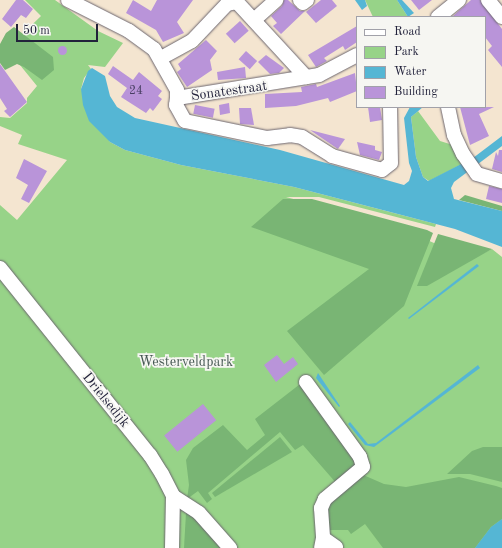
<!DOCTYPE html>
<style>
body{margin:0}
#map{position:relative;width:502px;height:548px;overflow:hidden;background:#f4e5d0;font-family:"Old Standard TT",serif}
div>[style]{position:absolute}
.green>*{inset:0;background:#97d388}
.forest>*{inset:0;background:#79b574}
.water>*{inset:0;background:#55b6d4}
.building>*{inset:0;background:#b994d9;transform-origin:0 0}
.round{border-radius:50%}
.roads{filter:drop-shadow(0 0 1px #6c666f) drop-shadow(0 0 1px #6c666f)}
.minor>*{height:14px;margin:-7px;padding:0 7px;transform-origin:7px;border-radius:7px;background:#fff}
span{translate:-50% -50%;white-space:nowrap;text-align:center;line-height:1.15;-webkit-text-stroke:3.5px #f6f6f2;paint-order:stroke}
.number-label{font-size:12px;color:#483e62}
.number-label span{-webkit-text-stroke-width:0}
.street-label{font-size:14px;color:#22223b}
.park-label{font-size:14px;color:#455752}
.legend{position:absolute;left:356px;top:16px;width:130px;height:92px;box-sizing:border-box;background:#f6f6f2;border:1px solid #a1a1a9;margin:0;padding:5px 7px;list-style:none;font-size:12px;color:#22223b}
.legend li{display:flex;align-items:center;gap:8px;height:20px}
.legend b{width:20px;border:1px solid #a1a1a9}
.scale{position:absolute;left:16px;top:24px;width:82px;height:18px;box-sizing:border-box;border:2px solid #22223b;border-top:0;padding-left:5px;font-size:12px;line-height:14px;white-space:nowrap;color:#22223b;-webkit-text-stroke:3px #f6f6f2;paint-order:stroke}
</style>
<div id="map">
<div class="green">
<div style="clip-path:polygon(25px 0,55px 0,98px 31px,123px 43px,105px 67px,88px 65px,91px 69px,84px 78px,81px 89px,110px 142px,125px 150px,181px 165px,294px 187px,436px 224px,435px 227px,319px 197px,286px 197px,397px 227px,471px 259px,492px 249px,502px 257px,502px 548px,0 548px,0 205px,17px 220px,67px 160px,18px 144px,22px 135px,0 126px,0 117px,10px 118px,27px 103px,27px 98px,37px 86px,7px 49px,41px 16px)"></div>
<div style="clip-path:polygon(365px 0,397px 0,408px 17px,373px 17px)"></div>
<div style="clip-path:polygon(418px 111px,440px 141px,453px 145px,466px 162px,429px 181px,423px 177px,416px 157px,411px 117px)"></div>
</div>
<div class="forest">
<div style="clip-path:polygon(14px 27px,53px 57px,54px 70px,42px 80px,24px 67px,17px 64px,5px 70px,0 63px,0 44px,6px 33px)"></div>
<div style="clip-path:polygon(465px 195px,502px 206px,502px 211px,459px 200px)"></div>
<div style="clip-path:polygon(283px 199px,312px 199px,427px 230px,433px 233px,404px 306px,324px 375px,287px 331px,369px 269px,251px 227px)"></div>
<div style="clip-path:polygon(438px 234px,492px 249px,427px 286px,417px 286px)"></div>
<div style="clip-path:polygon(304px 381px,359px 462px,337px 484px,303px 445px,295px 450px,280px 432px,208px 493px,212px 499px,207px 503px,198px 491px,187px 499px,189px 485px,186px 460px,193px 448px,223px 425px,247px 450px,265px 435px,255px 419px)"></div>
<div style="clip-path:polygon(280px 437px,292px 452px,215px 497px,212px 493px)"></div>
<div style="clip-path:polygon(483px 447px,502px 447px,502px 482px,470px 474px,447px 474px,472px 451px)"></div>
<div style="clip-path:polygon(361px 474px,384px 484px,406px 487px,459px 477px,496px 486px,502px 488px,502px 519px,491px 527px,475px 548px,383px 548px,365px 524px,351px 534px,348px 530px,326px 530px,327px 499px)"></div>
<div style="clip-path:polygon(186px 513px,204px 521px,226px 548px,184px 548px)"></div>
</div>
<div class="water">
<div style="clip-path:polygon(355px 0,365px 0,367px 6px,362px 10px)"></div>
<div style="clip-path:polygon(397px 0,402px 0,414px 13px,408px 17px)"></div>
<div style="clip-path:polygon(92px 68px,105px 76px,110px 96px,117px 107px,135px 118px,280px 150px,404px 185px,409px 181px,412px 171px,409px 163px,404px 118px,410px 107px,423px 107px,411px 117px,416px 157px,423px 177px,428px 181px,473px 158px,502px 136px,502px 146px,454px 182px,451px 188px,454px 199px,502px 211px,502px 247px,455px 229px,394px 213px,294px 187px,181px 165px,125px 150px,110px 142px,89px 121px,83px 105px,81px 89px,88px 71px)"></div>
<div style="clip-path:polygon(477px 264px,479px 266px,409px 319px,408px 318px)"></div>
<div style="clip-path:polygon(478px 365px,480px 368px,374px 447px,365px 445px,348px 424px,350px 422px,368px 444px,376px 443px)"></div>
<div style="clip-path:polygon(318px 373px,340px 406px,339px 407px,316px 378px)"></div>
<div style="clip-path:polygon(502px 519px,502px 548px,475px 548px,491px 527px)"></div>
</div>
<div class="building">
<div style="clip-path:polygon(16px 0,23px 0,33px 9px,26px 18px,21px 15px,11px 27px,2px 19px)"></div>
<div style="clip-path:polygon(133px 0,151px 11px,157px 0,193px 0,177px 22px,184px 33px,163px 42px,156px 30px,126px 13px)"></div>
<div style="clip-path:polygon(284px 0,288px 0,300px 11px,305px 11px,281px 34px,273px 26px,277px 23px,271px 16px,282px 6px)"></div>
<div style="clip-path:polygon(321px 0,332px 0,337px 6px,316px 23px,306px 12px)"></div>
<div style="clip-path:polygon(411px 0,432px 0,419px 10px)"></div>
<div style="clip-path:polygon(471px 0,480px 0,502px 29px,502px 67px,488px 50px,492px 46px,485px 37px,485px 17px,452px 17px)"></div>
<div style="left:240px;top:21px;width:13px;height:19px;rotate:48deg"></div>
<div style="clip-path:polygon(357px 26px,357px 42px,345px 50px,343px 46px,324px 58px,327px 61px,316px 67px,308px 55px)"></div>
<div style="clip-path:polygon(206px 40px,217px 51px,210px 60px,212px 70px,187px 87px,177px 72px,181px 69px,178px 64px)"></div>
<div class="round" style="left:57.5px;top:45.5px;width:9px;height:9px"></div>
<div style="left:246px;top:51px;width:15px;height:11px;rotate:42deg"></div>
<div style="clip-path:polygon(266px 55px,284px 68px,279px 73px,270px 74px,258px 62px)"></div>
<div style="clip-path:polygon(0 64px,27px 102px,10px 117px,4px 111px,7px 109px,0 98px)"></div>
<div style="clip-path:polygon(113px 66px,133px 80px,139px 72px,162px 91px,158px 96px,162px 99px,153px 111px,150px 108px,146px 113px,121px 97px,127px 88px,108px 74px)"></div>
<div style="clip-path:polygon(245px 67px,246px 78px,218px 80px,217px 72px)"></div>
<div style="clip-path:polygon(355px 73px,357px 91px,330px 102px,328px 98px,296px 106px,265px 108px,265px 94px,302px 92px,301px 87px,316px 84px,317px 87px)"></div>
<div style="clip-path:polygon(229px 103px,230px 113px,220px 115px,219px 105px)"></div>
<div style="left:195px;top:105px;width:20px;height:9px;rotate:11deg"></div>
<div style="clip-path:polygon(368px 107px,380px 107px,382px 120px,370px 122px)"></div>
<div style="clip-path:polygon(460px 107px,494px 107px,479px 114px,489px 136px,470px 145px)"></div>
<div style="clip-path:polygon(239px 108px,251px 108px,254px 125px,240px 124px)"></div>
<div style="clip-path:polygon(310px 130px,345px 139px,338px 149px)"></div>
<div style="clip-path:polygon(357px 142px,375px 146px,375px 150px,382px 152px,379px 160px,360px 155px)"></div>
<div style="clip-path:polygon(499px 150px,502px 150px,502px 172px,492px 169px,496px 152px,498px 156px)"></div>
<div style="clip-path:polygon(24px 159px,47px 171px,29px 203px,21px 199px,28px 185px,16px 178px)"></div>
<div style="clip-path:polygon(489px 186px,502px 189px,502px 203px,486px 199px)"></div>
<div style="clip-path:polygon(277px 355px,284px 364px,293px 357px,298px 364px,276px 382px,264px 365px)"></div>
<div style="left:203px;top:404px;width:21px;height:50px;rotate:51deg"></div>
</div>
<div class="roads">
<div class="minor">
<div style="left:68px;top:0;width:68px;rotate:26.9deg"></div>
<div style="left:129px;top:31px;width:31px;rotate:36deg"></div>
<div style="left:154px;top:49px;width:47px;rotate:60.7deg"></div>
<div style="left:177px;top:90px;width:8px;rotate:90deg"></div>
<div style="left:177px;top:98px;width:144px;rotate:-9.2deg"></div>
<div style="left:319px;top:75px;width:43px;rotate:-27.8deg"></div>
<div style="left:235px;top:0;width:105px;rotate:47.3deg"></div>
<div style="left:300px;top:0;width:4px;rotate:45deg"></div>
<div style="left:303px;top:3px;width:5px;rotate:-37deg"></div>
<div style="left:488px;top:0;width:22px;rotate:51deg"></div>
<div style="left:438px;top:17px;width:27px;rotate:-39deg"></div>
<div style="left:254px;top:20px;width:30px;rotate:-42deg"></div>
<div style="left:161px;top:58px;width:35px;rotate:-29deg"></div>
<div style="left:192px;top:41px;width:51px;rotate:-46.6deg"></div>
<div style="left:227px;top:4px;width:10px;rotate:-11deg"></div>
<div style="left:177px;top:98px;width:7px;rotate:98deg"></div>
<div style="left:176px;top:105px;width:18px;rotate:61deg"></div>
<div style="left:185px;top:121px;width:84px;rotate:11.7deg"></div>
<div style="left:267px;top:138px;width:23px;rotate:-7deg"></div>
<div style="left:290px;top:135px;width:12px;rotate:9deg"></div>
<div style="left:302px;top:137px;width:36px;rotate:32deg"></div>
<div style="left:332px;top:156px;width:52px;rotate:15.6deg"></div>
<div style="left:382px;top:170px;width:11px;rotate:-38deg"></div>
<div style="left:391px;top:163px;width:56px;rotate:-91deg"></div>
<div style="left:448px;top:107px;width:29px;rotate:78deg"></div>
<div style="left:454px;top:135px;width:21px;rotate:65deg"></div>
<div style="left:463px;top:154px;width:24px;rotate:55deg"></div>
<div style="left:477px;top:174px;width:26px;rotate:16deg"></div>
<div style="left:0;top:268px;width:240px;rotate:51.3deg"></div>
<div style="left:150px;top:455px;width:22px;rotate:58deg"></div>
<div style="left:162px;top:474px;width:25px;rotate:63deg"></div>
<div style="left:173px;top:496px;width:52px;rotate:91.1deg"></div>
<div style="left:306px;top:382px;width:92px;rotate:54.2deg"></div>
<div style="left:360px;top:457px;width:10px;rotate:73deg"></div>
<div style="left:363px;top:467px;width:50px;rotate:139.9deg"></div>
<div style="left:325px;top:499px;width:10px;rotate:114deg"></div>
<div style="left:321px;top:508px;width:30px;rotate:86deg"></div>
<div style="left:323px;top:538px;width:10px;rotate:101deg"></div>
<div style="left:173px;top:496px;width:31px;rotate:33deg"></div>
<div style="left:199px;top:513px;width:47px;rotate:48.5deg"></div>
<div style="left:323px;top:538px;width:16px;rotate:35deg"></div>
</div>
</div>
<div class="number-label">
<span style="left:136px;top:92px">24</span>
</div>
<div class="street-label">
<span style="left:229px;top:91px;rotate:-8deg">Sonatestraat</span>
<span style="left:106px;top:400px;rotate:51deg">Drielsedijk</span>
</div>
<div class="park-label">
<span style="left:186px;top:362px">Westerveldpark</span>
</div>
<ul class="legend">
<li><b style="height:5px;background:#fff"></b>Road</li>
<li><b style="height:11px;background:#97d388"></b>Park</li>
<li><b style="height:11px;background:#55b6d4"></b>Water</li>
<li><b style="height:11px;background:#b994d9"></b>Building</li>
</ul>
<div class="scale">50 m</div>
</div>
